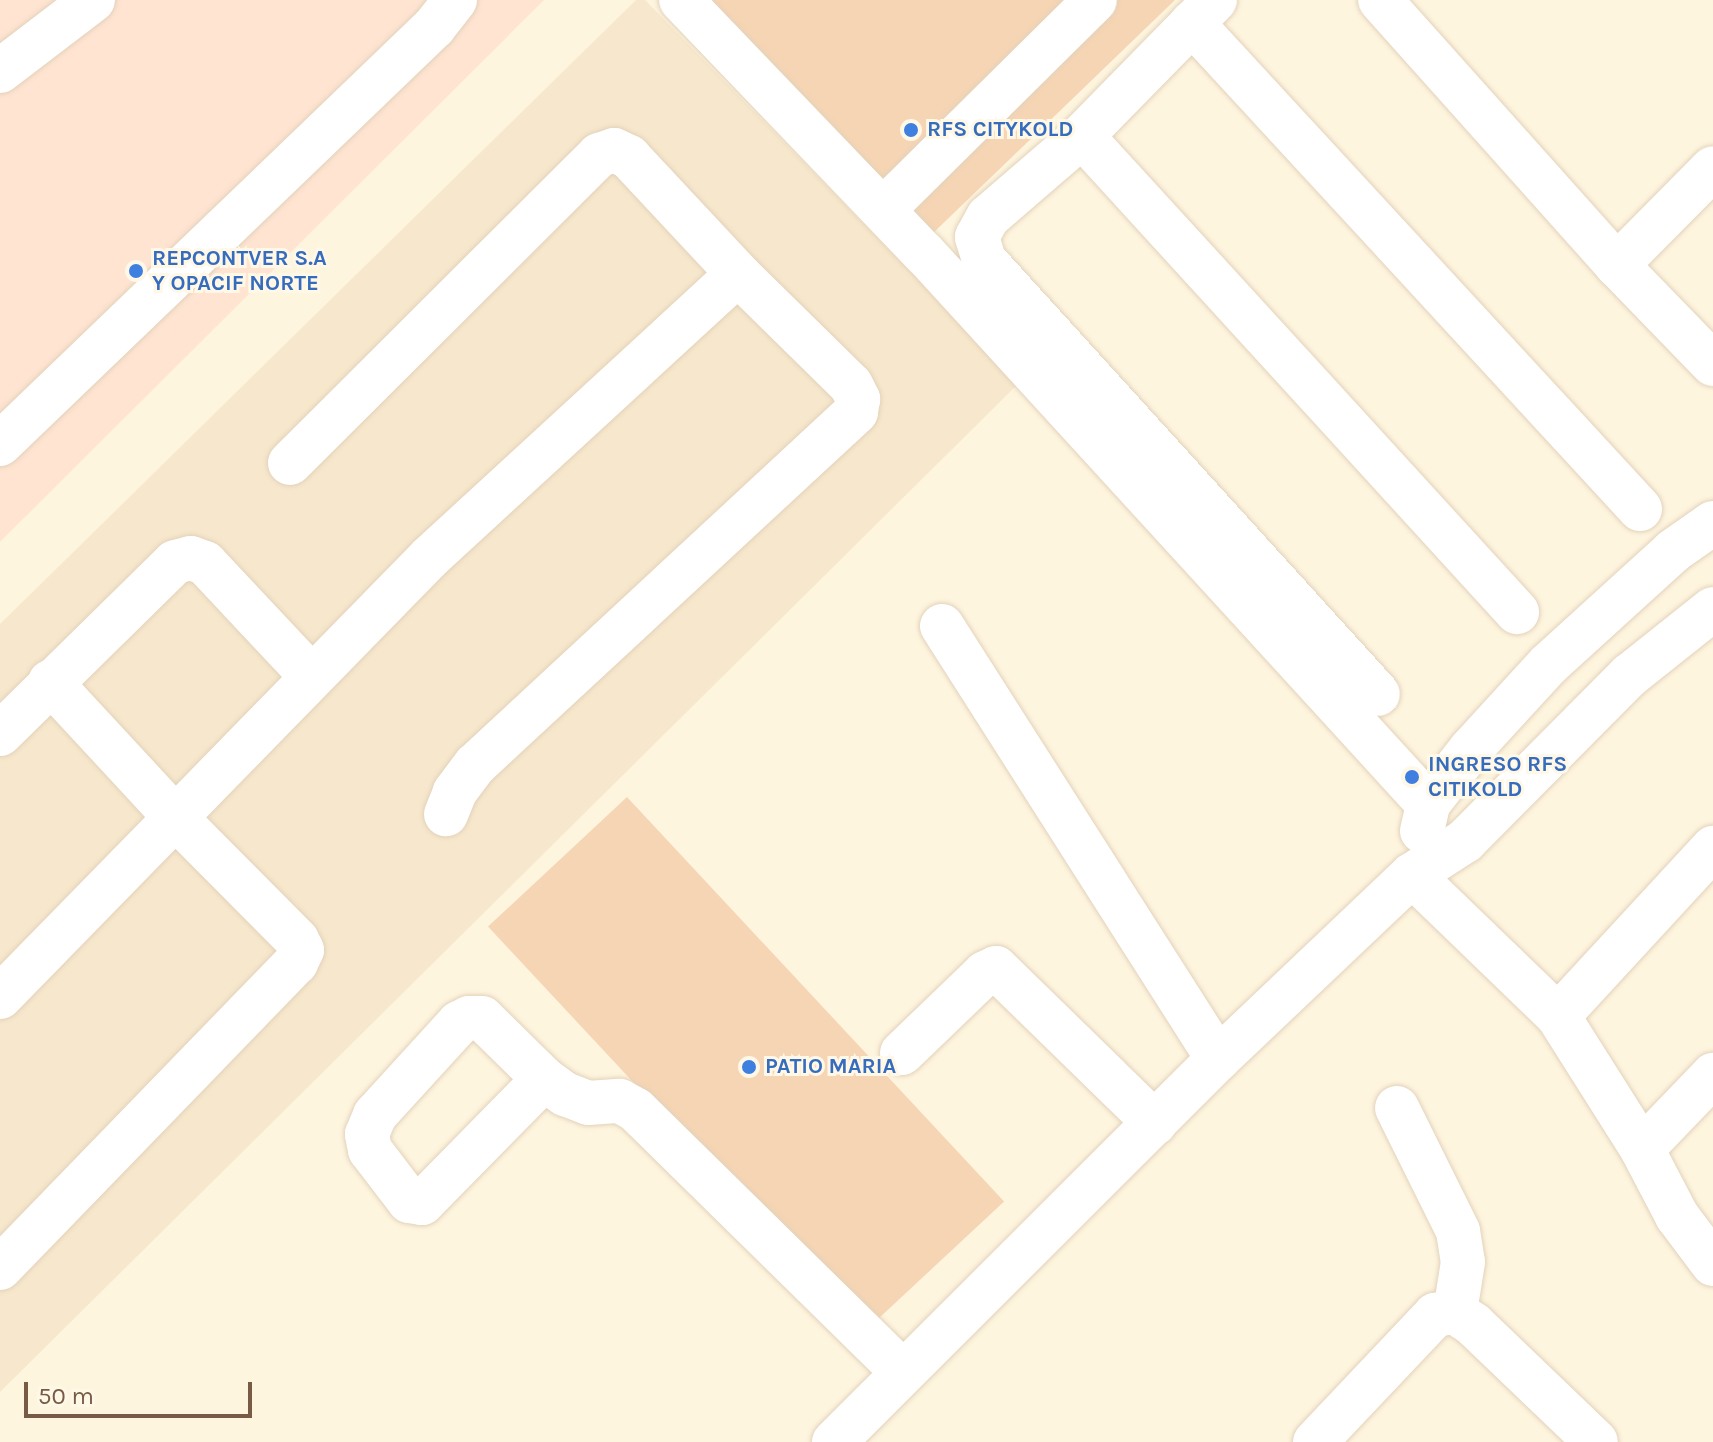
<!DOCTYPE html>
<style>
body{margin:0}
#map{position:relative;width:1713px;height:1442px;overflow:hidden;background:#fef5df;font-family:Karla,sans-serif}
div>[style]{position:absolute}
.residential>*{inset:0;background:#f7e8cd}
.commercial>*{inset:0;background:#ffe4d2}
.building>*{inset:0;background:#f6d5b4;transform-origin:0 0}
.roads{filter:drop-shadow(0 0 2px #e3d2ba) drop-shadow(0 0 2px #e3d2ba)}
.minor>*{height:44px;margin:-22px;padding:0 22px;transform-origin:22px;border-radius:22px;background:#fff}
.dots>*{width:22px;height:22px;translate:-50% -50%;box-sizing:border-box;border:4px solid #fff8e7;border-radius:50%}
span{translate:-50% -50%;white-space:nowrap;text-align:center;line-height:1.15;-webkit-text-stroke:6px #fff8e7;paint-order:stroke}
.shop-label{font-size:22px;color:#366cbe;font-weight:700}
.left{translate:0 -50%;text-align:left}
.scale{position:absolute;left:24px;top:1382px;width:228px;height:36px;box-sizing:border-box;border:4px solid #775b44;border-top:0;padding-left:10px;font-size:24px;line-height:28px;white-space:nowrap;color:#775b44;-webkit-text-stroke:6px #fff8e7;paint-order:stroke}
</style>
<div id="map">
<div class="residential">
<div style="clip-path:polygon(636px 0,645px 0,1019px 383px,0 1392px,0 624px)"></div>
</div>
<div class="commercial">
<div style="clip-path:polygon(0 0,544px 0,0 542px)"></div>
</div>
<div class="building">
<div style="clip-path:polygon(660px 0,1175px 0,904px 261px)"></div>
<div style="left:627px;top:797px;width:553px;height:190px;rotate:47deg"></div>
</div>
<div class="roads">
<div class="minor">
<div style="left:681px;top:0;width:351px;rotate:46.2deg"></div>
<div style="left:924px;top:253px;width:747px;rotate:47.55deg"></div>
<div style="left:1215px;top:0;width:190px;rotate:134.4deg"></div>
<div style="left:1082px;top:136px;width:124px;rotate:139.2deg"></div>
<div style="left:988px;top:217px;width:23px;rotate:119deg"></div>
<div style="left:977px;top:237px;width:24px;rotate:73deg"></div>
<div style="left:984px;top:260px;width:586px;rotate:47.77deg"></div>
<div style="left:1380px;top:0;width:356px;rotate:48.2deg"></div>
<div style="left:1617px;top:265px;width:138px;rotate:45.9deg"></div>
<div style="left:1192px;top:23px;width:661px;rotate:47.33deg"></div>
<div style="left:0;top:71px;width:117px;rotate:-37.4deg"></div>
<div style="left:1082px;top:136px;width:645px;rotate:47.58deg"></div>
<div style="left:883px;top:210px;width:298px;rotate:-44.7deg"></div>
<div style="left:1617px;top:265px;width:136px;rotate:-45.3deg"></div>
<div style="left:0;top:444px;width:602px;rotate:-43.86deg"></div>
<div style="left:434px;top:27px;width:34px;rotate:-52deg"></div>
<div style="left:290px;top:463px;width:436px;rotate:-44.9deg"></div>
<div style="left:599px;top:155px;width:16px;rotate:-18deg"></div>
<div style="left:614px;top:150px;width:17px;rotate:25deg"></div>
<div style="left:629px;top:157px;width:160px;rotate:47deg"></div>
<div style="left:942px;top:626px;width:513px;rotate:57.49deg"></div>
<div style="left:0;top:734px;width:245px;rotate:-44.5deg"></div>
<div style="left:175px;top:562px;width:16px;rotate:-14deg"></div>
<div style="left:191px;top:558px;width:15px;rotate:20deg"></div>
<div style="left:205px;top:563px;width:156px;rotate:46.8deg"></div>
<div style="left:1422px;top:831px;width:28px;rotate:-77deg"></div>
<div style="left:1428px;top:804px;width:70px;rotate:-52deg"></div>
<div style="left:1471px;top:749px;width:115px;rotate:-47.5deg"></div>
<div style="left:1549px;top:664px;width:168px;rotate:-42.3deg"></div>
<div style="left:1673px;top:551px;width:49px;rotate:-35deg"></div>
<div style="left:1412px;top:875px;width:203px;rotate:44deg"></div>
<div style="left:1558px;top:1016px;width:157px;rotate:57.7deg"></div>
<div style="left:1642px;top:1149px;width:76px;rotate:62.4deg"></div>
<div style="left:1677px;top:1216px;width:60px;rotate:53.1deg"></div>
<div style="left:0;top:997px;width:615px;rotate:-45.66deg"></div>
<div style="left:430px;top:557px;width:418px;rotate:-42.6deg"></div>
<div style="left:738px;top:274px;width:158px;rotate:44.5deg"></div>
<div style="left:851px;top:385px;width:16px;rotate:63deg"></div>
<div style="left:858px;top:399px;width:13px;rotate:99deg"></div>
<div style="left:856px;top:412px;width:519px;rotate:137.18deg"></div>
<div style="left:475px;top:765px;width:34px;rotate:127deg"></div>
<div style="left:455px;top:792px;width:24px;rotate:112deg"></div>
<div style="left:1558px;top:1016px;width:229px;rotate:-47.3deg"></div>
<div style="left:902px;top:1053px;width:115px;rotate:-43.9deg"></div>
<div style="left:985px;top:973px;width:12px;rotate:-24deg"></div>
<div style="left:996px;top:968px;width:222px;rotate:44.3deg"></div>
<div style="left:544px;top:1079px;width:174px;rotate:134.5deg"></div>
<div style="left:422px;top:1203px;width:13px;rotate:-171deg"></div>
<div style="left:409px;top:1201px;width:64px;rotate:-127.4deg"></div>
<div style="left:370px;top:1150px;width:16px;rotate:-101deg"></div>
<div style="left:367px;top:1134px;width:21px;rotate:-67deg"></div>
<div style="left:375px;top:1115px;width:125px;rotate:-47.6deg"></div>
<div style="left:459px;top:1023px;width:11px;rotate:-27deg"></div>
<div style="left:469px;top:1018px;width:13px"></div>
<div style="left:482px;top:1018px;width:87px;rotate:44.5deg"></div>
<div style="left:544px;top:1079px;width:26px;rotate:36deg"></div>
<div style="left:565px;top:1094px;width:25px;rotate:21deg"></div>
<div style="left:588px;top:1103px;width:32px;rotate:-4deg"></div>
<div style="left:620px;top:1101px;width:18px;rotate:29deg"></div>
<div style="left:636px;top:1110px;width:374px;rotate:44.5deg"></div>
<div style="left:1397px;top:1108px;width:137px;rotate:63.6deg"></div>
<div style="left:1458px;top:1231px;width:31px;rotate:81deg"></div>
<div style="left:1463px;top:1262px;width:51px;rotate:99.1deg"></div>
<div style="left:1642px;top:1149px;width:103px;rotate:-46.2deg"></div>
<div style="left:0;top:1268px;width:425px;rotate:-45.9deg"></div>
<div style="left:296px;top:963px;width:14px;rotate:-65deg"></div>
<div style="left:302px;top:950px;width:11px;rotate:-117deg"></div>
<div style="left:297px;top:940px;width:173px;rotate:-134.8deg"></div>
<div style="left:175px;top:817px;width:184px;rotate:-132.8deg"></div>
<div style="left:834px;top:1442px;width:542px;rotate:-44.93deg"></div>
<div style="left:1218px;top:1059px;width:267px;rotate:-43.5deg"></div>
<div style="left:1412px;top:875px;width:63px;rotate:-32.7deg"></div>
<div style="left:1465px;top:841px;width:234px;rotate:-45.2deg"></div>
<div style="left:1630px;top:675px;width:106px;rotate:-38.5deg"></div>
<div style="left:1315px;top:1442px;width:175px;rotate:-46.6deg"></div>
<div style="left:1435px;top:1315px;width:20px;rotate:-9deg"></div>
<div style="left:1455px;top:1312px;width:22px;rotate:34deg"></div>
<div style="left:1473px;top:1324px;width:170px;rotate:43.8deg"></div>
</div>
</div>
<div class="dots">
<div style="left:911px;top:130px;background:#3f7fe0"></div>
<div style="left:136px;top:271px;background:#3f7fe0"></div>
<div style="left:1412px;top:777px;background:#3f7fe0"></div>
<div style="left:749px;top:1067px;background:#3f7fe0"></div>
</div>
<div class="shop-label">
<span class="left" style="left:927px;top:130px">RFS CITYKOLD</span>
<span class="left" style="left:152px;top:271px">REPCONTVER S.A<br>Y OPACIF NORTE</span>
<span class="left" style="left:1428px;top:777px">INGRESO RFS<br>CITIKOLD</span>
<span class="left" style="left:765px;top:1067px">PATIO MARIA</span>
</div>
<div class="scale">50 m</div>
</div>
